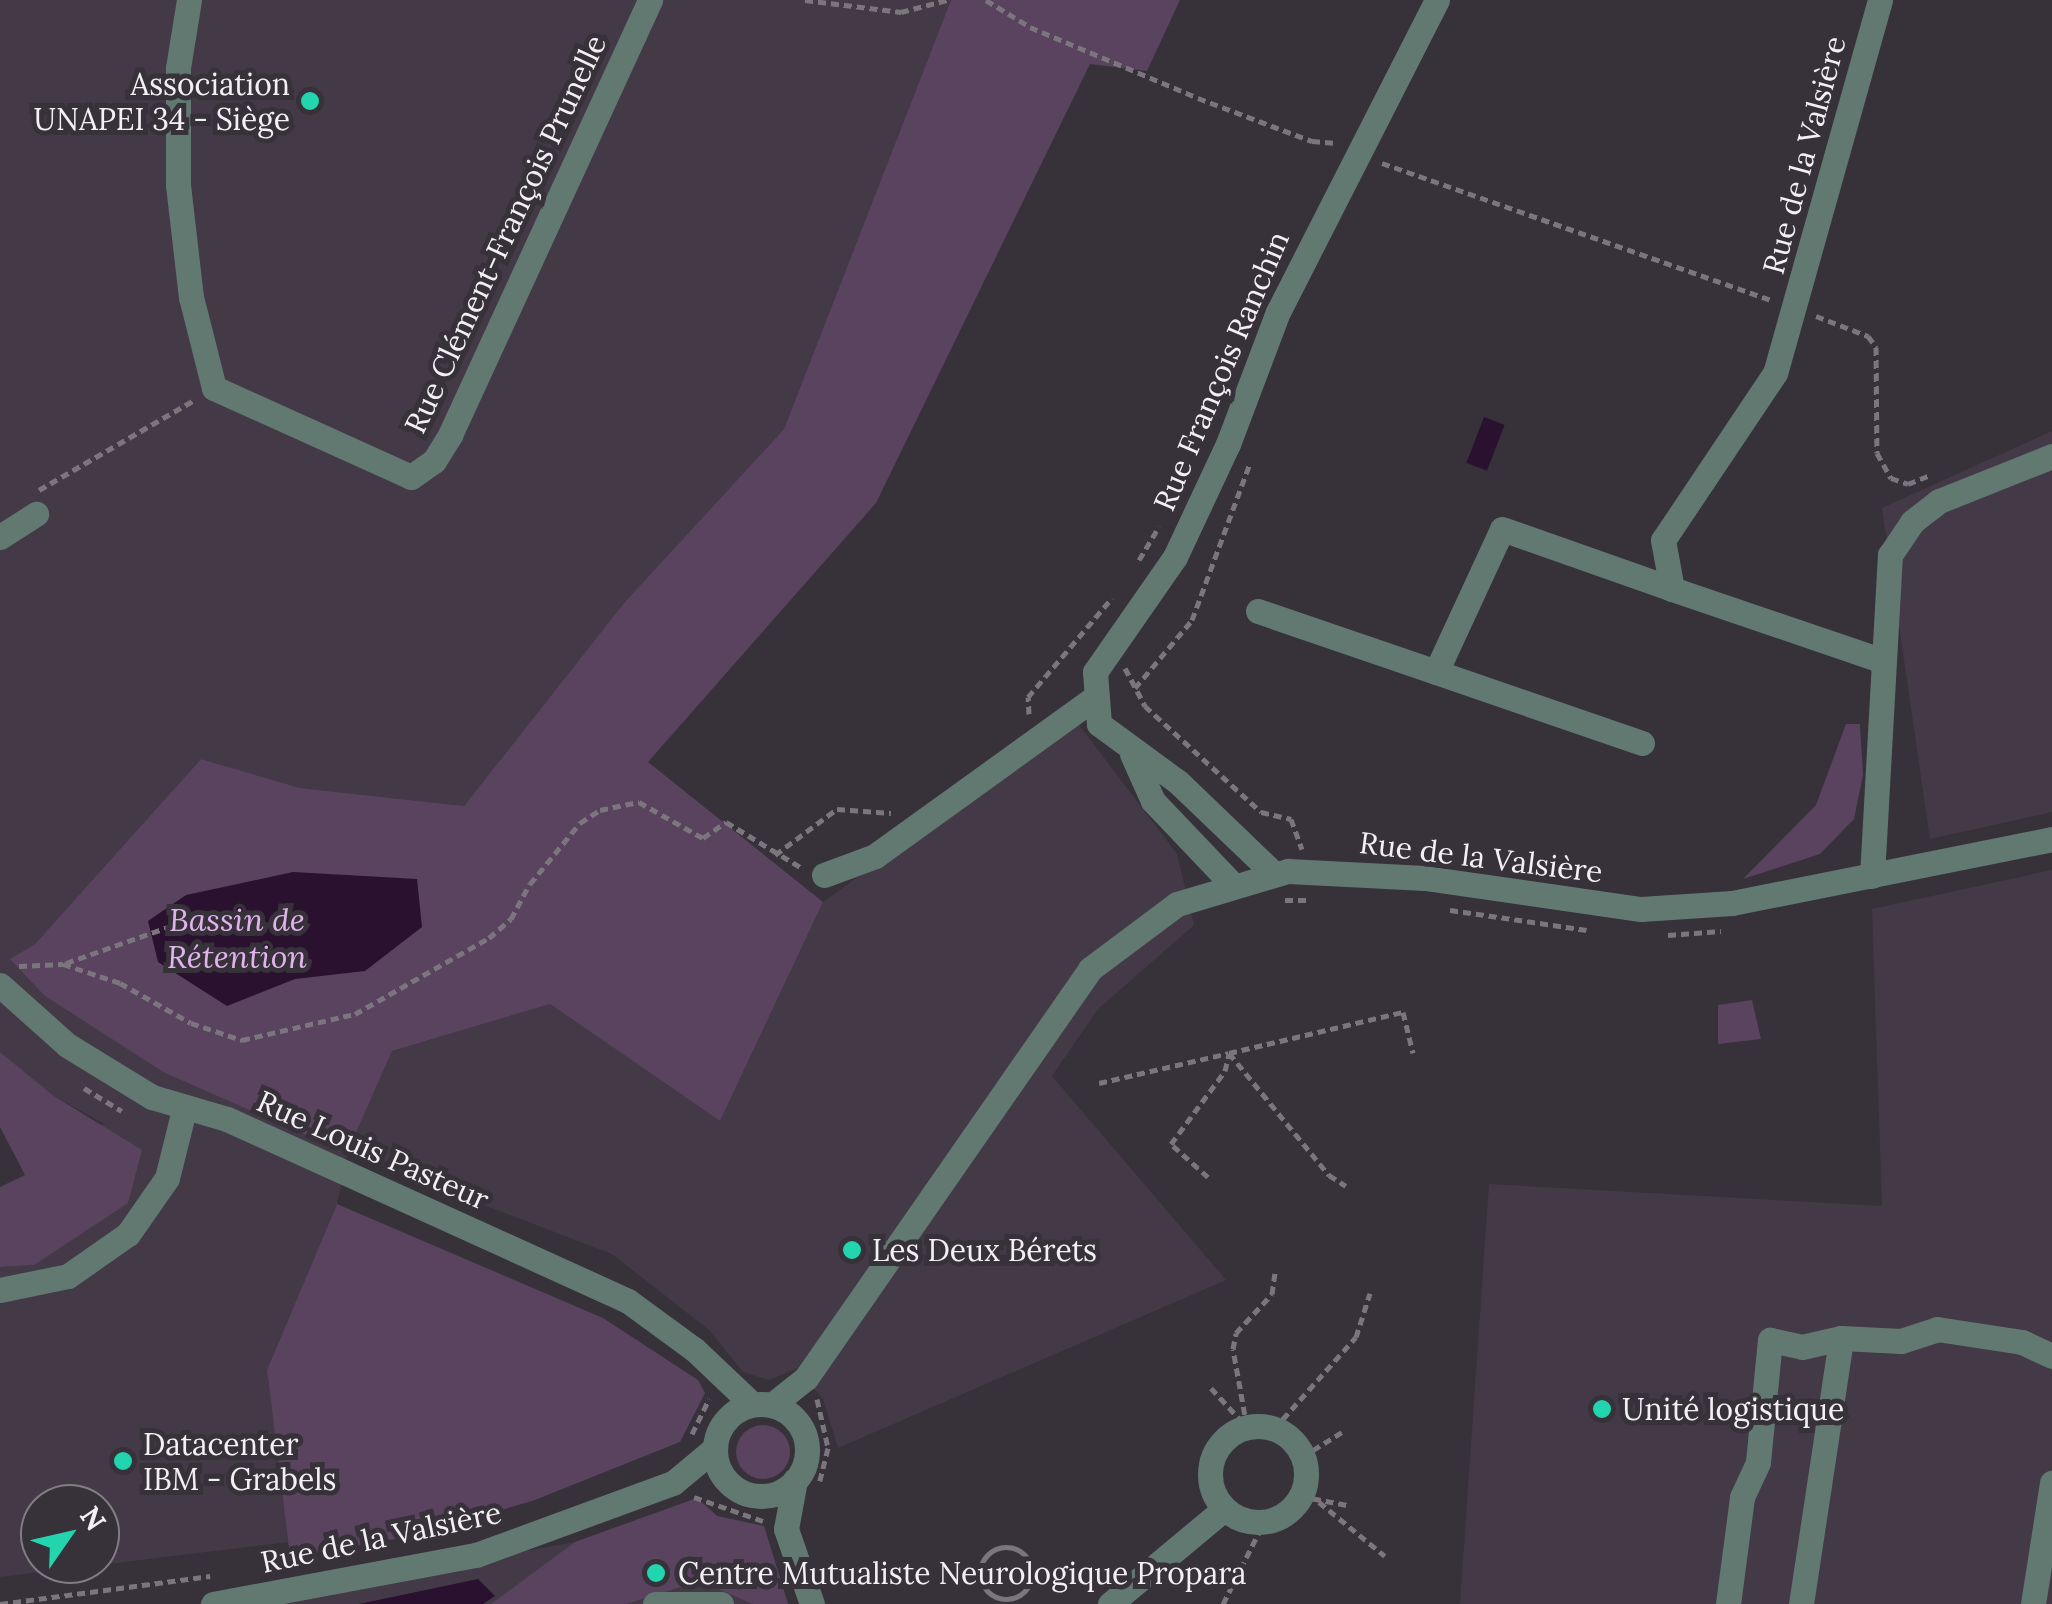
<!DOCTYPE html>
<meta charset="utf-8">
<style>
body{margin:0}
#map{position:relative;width:2052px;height:1604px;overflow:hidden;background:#373139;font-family:Lora,serif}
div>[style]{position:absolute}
.built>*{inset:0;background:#443a47}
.green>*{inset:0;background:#59435f}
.round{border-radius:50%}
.water>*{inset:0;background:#2a1130;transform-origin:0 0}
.path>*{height:5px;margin-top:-2.5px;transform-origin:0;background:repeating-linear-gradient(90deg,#7b767d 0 8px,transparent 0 13px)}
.path>.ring{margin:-2.5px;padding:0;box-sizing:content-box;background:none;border:5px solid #7b767d;border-radius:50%}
.minor>*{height:25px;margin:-12.5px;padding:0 12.5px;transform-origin:12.5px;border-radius:12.5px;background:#627971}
.minor>.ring{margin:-12.5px;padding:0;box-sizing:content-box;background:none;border:25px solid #627971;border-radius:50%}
.dots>*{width:28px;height:28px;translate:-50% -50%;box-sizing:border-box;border:5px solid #373139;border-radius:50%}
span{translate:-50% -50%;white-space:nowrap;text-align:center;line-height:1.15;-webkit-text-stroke:10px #373139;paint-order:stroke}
.poi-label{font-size:30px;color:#f3eff4}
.right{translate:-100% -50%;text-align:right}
.left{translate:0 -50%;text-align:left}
.street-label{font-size:30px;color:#f3eff4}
.water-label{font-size:32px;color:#e1b3ee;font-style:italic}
.north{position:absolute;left:20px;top:1484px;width:100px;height:100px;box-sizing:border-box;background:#373139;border:2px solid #827d84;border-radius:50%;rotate:56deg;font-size:28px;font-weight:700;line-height:40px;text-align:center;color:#f3eff4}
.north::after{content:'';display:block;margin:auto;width:35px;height:45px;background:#23d5af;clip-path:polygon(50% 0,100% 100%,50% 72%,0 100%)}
</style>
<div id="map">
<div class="built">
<div style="clip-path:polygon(evenodd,0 0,951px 0,784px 429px,624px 603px,464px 806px,300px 788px,201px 759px,35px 944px,10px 959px,165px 1073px,347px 1152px,392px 1051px,550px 1004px,720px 1121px,823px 902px,1076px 721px,1177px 854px,1194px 925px,1098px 1009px,1052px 1076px,1226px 1280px,838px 1448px,823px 1399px,798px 1368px,769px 1380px,743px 1372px,709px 1330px,612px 1254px,348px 1153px,337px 1204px,267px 1370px,288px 1542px,0 1577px,0 1267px,34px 1265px,103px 1123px,54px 1096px,0 1052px,0 0,40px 1504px,100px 1504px,100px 1564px,40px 1564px,40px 1504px)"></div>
<div style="clip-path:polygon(2052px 431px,2052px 812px,1930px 839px,1882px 508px)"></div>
<div style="clip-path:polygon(2052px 870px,2052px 1604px,1460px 1604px,1489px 1184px,1882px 1206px,1872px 909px)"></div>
<div style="clip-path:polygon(697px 1498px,717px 1516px,764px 1526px,788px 1604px,237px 1604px,575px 1542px)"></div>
</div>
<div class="green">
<div style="clip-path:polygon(951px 0,1180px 0,1147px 71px,1090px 64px,876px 503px,648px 762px,823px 902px,720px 1121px,550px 1004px,392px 1051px,347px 1153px,165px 1073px,45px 996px,10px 959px,35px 944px,201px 759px,300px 788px,464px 806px,624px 603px,784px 429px)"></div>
<div style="clip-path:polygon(1846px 724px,1860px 724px,1863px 775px,1854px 819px,1820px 854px,1743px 879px,1816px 805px)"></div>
<div style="clip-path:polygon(1752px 1000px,1761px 1039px,1718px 1044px,1718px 1005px)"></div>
<div style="clip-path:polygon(0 1052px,54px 1096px,142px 1150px,128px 1203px,34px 1265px,0 1267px,0 1187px,25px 1175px,0 1127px)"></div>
<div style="clip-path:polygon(337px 1204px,603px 1318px,698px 1380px,705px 1393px,680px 1442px,535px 1500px,414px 1536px,290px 1557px,267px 1370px)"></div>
<div class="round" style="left:736px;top:1425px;width:54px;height:54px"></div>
<div style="clip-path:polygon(697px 1498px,717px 1516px,764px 1526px,788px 1604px,753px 1604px,700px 1581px,626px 1604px,491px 1604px,575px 1542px)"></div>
</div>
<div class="water">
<div style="left:1484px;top:417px;width:22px;height:49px;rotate:21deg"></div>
<div style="clip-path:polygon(293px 872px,417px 879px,422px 927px,365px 971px,295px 979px,227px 1006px,158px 962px,148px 921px,186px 895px)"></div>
<div style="clip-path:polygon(478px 1579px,495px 1596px,483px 1604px,359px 1604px)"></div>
</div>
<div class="path">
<div style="left:805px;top:0;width:97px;rotate:7.1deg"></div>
<div style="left:901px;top:12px;width:48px;rotate:-14.6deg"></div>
<div style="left:986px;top:0;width:52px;rotate:31.5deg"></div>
<div style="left:1030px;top:27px;width:182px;rotate:22.9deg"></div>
<div style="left:1198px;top:98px;width:122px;rotate:20.7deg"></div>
<div style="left:1312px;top:141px;width:24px;rotate:5deg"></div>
<div style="left:1382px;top:163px;width:415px;rotate:19.4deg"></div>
<div style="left:1816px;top:316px;width:56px;rotate:21deg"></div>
<div style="left:1868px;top:336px;width:14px;rotate:54deg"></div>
<div style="left:1876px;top:347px;width:106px;rotate:89.5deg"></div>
<div style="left:1877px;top:453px;width:29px;rotate:61deg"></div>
<div style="left:1891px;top:478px;width:18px;rotate:19deg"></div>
<div style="left:1908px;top:484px;width:22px;rotate:-22deg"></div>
<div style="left:39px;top:490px;width:179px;rotate:-30.1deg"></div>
<div style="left:1139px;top:560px;width:39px;rotate:-59deg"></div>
<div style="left:1125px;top:668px;width:43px;rotate:62.2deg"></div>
<div style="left:1145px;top:706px;width:157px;rotate:42.4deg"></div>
<div style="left:1261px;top:812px;width:31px;rotate:13deg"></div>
<div style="left:1291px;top:819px;width:32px;rotate:70deg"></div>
<div style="left:1135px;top:688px;width:89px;rotate:-50deg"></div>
<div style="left:1192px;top:620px;width:167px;rotate:-69.7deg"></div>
<div style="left:1029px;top:714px;width:17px;rotate:-93deg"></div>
<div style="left:1028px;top:697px;width:130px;rotate:-49.7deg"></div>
<div style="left:775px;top:855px;width:77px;rotate:-36.6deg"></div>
<div style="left:837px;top:809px;width:54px;rotate:4.2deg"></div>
<div style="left:1285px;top:900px;width:24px"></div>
<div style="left:1450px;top:910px;width:138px;rotate:8.3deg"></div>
<div style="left:1668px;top:935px;width:53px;rotate:-4.3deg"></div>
<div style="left:66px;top:963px;width:111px;rotate:-19.4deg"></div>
<div style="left:19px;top:966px;width:44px;rotate:-2.6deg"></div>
<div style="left:63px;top:964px;width:60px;rotate:18.4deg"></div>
<div style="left:120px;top:983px;width:81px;rotate:29.4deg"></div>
<div style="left:191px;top:1023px;width:54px;rotate:18.4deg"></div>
<div style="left:242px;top:1040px;width:116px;rotate:-13deg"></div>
<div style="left:355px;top:1014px;width:154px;rotate:-29.6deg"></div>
<div style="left:489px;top:938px;width:29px;rotate:-41deg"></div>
<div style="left:511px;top:919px;width:40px;rotate:-62deg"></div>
<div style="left:530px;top:884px;width:79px;rotate:-50.7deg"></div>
<div style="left:580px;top:823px;width:24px;rotate:-33deg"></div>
<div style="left:600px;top:810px;width:40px;rotate:-12deg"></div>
<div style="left:639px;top:802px;width:73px;rotate:29.4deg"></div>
<div style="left:703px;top:838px;width:28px;rotate:-35deg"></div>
<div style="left:726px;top:822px;width:89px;rotate:31.2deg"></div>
<div style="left:1099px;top:1083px;width:133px;rotate:-13deg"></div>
<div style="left:1229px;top:1053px;width:158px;rotate:50.7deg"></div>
<div style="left:1329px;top:1175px;width:20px;rotate:33deg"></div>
<div style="left:84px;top:1088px;width:44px;rotate:31.2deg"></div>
<div style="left:1208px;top:1177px;width:50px;rotate:-138.3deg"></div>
<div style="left:1171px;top:1144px;width:91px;rotate:-53.5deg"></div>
<div style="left:1225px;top:1071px;width:18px;rotate:-77deg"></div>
<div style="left:1229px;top:1053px;width:179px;rotate:-13.3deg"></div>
<div style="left:1403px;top:1012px;width:42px;rotate:76.3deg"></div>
<div style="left:1211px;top:1388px;width:50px;rotate:47.4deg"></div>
<div style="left:817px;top:1399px;width:50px;rotate:77.3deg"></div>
<div style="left:828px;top:1448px;width:34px;rotate:104deg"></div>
<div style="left:1247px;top:1427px;width:79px;rotate:-100.2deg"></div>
<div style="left:1233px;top:1349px;width:16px;rotate:-79deg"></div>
<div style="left:1236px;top:1333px;width:53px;rotate:-47.3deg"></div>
<div style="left:1272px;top:1294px;width:21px;rotate:-82deg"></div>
<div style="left:1274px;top:1429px;width:123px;rotate:-48.3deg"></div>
<div style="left:1356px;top:1337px;width:46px;rotate:-72.3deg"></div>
<div style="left:692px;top:1434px;width:39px;rotate:-64deg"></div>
<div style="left:1302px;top:1457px;width:47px;rotate:-32deg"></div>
<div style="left:1300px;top:1496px;width:48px;rotate:10.8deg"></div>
<div style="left:694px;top:1497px;width:73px;rotate:19.2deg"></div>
<div style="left:1319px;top:1502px;width:85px;rotate:39.3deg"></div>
<div class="ring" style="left:980px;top:1547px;width:47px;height:47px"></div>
<div style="left:0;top:1604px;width:212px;rotate:-7.6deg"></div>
<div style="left:1223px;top:1604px;width:92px;rotate:-63.4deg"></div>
</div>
<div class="minor">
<div style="left:189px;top:0;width:69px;rotate:99.2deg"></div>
<div style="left:178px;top:68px;width:117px;rotate:90deg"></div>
<div style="left:178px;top:185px;width:113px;rotate:83.4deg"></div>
<div style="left:191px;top:297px;width:94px;rotate:75.8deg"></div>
<div style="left:214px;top:388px;width:216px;rotate:24.3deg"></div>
<div style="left:411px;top:477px;width:28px;rotate:-35deg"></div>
<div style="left:434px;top:461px;width:31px;rotate:-58deg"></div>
<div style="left:450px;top:435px;width:479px;rotate:-65.3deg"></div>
<div style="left:1880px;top:0;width:387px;rotate:105.7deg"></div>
<div style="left:1775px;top:373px;width:201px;rotate:123.8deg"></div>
<div style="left:1663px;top:540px;width:50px;rotate:79.6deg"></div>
<div style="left:1672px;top:589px;width:223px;rotate:18.8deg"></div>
<div style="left:0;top:537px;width:43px;rotate:-32.6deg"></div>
<div style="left:1258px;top:611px;width:188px;rotate:18.9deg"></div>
<div style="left:1642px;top:743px;width:218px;rotate:-161deg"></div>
<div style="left:1436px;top:672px;width:157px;rotate:-65.2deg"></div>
<div style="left:1502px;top:529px;width:180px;rotate:19.4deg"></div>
<div style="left:1132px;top:754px;width:51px;rotate:65.9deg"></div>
<div style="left:1153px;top:801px;width:113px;rotate:46.4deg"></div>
<div style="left:1273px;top:873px;width:132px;rotate:-136.2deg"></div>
<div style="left:1178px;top:782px;width:98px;rotate:-143.7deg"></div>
<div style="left:1099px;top:724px;width:52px;rotate:-94.4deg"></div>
<div style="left:1095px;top:672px;width:140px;rotate:-55.2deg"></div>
<div style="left:1175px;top:557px;width:125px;rotate:-64.9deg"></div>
<div style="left:1228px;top:444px;width:141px;rotate:-69.3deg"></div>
<div style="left:1278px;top:312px;width:350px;rotate:-63deg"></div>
<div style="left:824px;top:875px;width:54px;rotate:-20.4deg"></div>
<div style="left:875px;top:856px;width:269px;rotate:-35.8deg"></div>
<div style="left:1872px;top:876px;width:322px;rotate:-86.8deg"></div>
<div style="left:1890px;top:555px;width:40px;rotate:-56deg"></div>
<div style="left:1912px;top:522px;width:34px;rotate:-38deg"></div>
<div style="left:1939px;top:501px;width:122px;rotate:-21.7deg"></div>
<div style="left:0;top:985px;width:90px;rotate:41.8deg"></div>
<div style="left:67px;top:1045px;width:100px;rotate:31.5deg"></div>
<div style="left:152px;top:1097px;width:78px;rotate:16.3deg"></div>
<div style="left:227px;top:1119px;width:440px;rotate:24.4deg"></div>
<div style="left:628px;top:1301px;width:83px;rotate:36.2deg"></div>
<div style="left:695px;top:1350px;width:79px;rotate:43.5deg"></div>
<div style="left:0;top:1290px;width:69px;rotate:-11.6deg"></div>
<div style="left:68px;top:1276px;width:73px;rotate:-35deg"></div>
<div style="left:128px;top:1234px;width:68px;rotate:-55.1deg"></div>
<div style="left:167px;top:1178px;width:70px;rotate:-76deg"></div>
<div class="ring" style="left:715px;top:1404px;width:67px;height:67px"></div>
<div style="left:772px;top:1405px;width:43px;rotate:-38.5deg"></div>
<div style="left:806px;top:1378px;width:498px;rotate:-55.2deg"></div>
<div style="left:1090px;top:969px;width:109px;rotate:-36.8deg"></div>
<div style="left:1177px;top:904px;width:116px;rotate:-16.6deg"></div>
<div style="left:1288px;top:871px;width:137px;rotate:2.9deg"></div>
<div style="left:1425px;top:878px;width:218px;rotate:8.2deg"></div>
<div style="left:1641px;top:909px;width:91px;rotate:-3.8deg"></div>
<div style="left:1732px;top:903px;width:326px;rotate:-11.3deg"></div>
<div class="ring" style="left:1210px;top:1426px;width:71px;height:71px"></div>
<div style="left:795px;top:1480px;width:50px;rotate:100.4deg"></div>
<div style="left:786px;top:1529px;width:79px;rotate:70.9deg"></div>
<div style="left:213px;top:1604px;width:268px;rotate:-10.6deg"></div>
<div style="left:476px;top:1555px;width:210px;rotate:-20.1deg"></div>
<div style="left:673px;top:1483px;width:55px;rotate:-39.8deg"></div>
<div style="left:655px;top:1604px;width:66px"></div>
<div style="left:1110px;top:1604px;width:148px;rotate:-39.8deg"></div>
<div style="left:1728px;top:1604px;width:108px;rotate:-82.5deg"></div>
<div style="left:1742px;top:1497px;width:38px;rotate:-65deg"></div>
<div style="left:1758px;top:1462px;width:123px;rotate:-84.4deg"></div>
<div style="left:1770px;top:1340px;width:33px;rotate:12deg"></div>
<div style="left:1802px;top:1347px;width:40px;rotate:-13deg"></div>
<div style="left:1841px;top:1338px;width:60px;rotate:2.9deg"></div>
<div style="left:1901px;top:1341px;width:38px;rotate:-18deg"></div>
<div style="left:1937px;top:1329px;width:86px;rotate:8.7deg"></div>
<div style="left:2022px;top:1342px;width:33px;rotate:25deg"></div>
<div style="left:1801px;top:1604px;width:269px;rotate:-81.4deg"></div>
<div style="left:2033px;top:1604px;width:123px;rotate:-81.1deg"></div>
</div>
<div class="dots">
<div style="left:310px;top:101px;background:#23d5af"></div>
<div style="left:852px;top:1250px;background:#23d5af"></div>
<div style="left:1602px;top:1409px;background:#23d5af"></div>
<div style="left:123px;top:1461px;background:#23d5af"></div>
<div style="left:656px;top:1573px;background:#23d5af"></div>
</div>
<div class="poi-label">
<span class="right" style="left:290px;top:101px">Association<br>UNAPEI 34 - Siège</span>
<span class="left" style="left:872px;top:1250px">Les Deux Bérets</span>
<span class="left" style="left:1622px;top:1409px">Unité logistique</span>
<span class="left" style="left:143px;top:1461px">Datacenter<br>IBM - Grabels</span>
<span class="left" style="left:678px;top:1573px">Centre Mutualiste Neurologique Propara</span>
</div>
<div class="street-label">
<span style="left:1804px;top:155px;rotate:-75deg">Rue de la Valsière</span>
<span style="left:505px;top:234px;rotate:-65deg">Rue Clément-François Prunelle</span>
<span style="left:1221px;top:371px;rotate:-67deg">Rue François Ranchin</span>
<span style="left:1481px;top:857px;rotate:7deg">Rue de la Valsière</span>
<span style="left:373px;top:1150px;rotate:24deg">Rue Louis Pasteur</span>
<span style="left:381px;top:1537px;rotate:-12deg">Rue de la Valsière</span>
</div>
<div class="water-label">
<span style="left:237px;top:939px">Bassin de<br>Rétention</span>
</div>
<div class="north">N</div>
</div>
